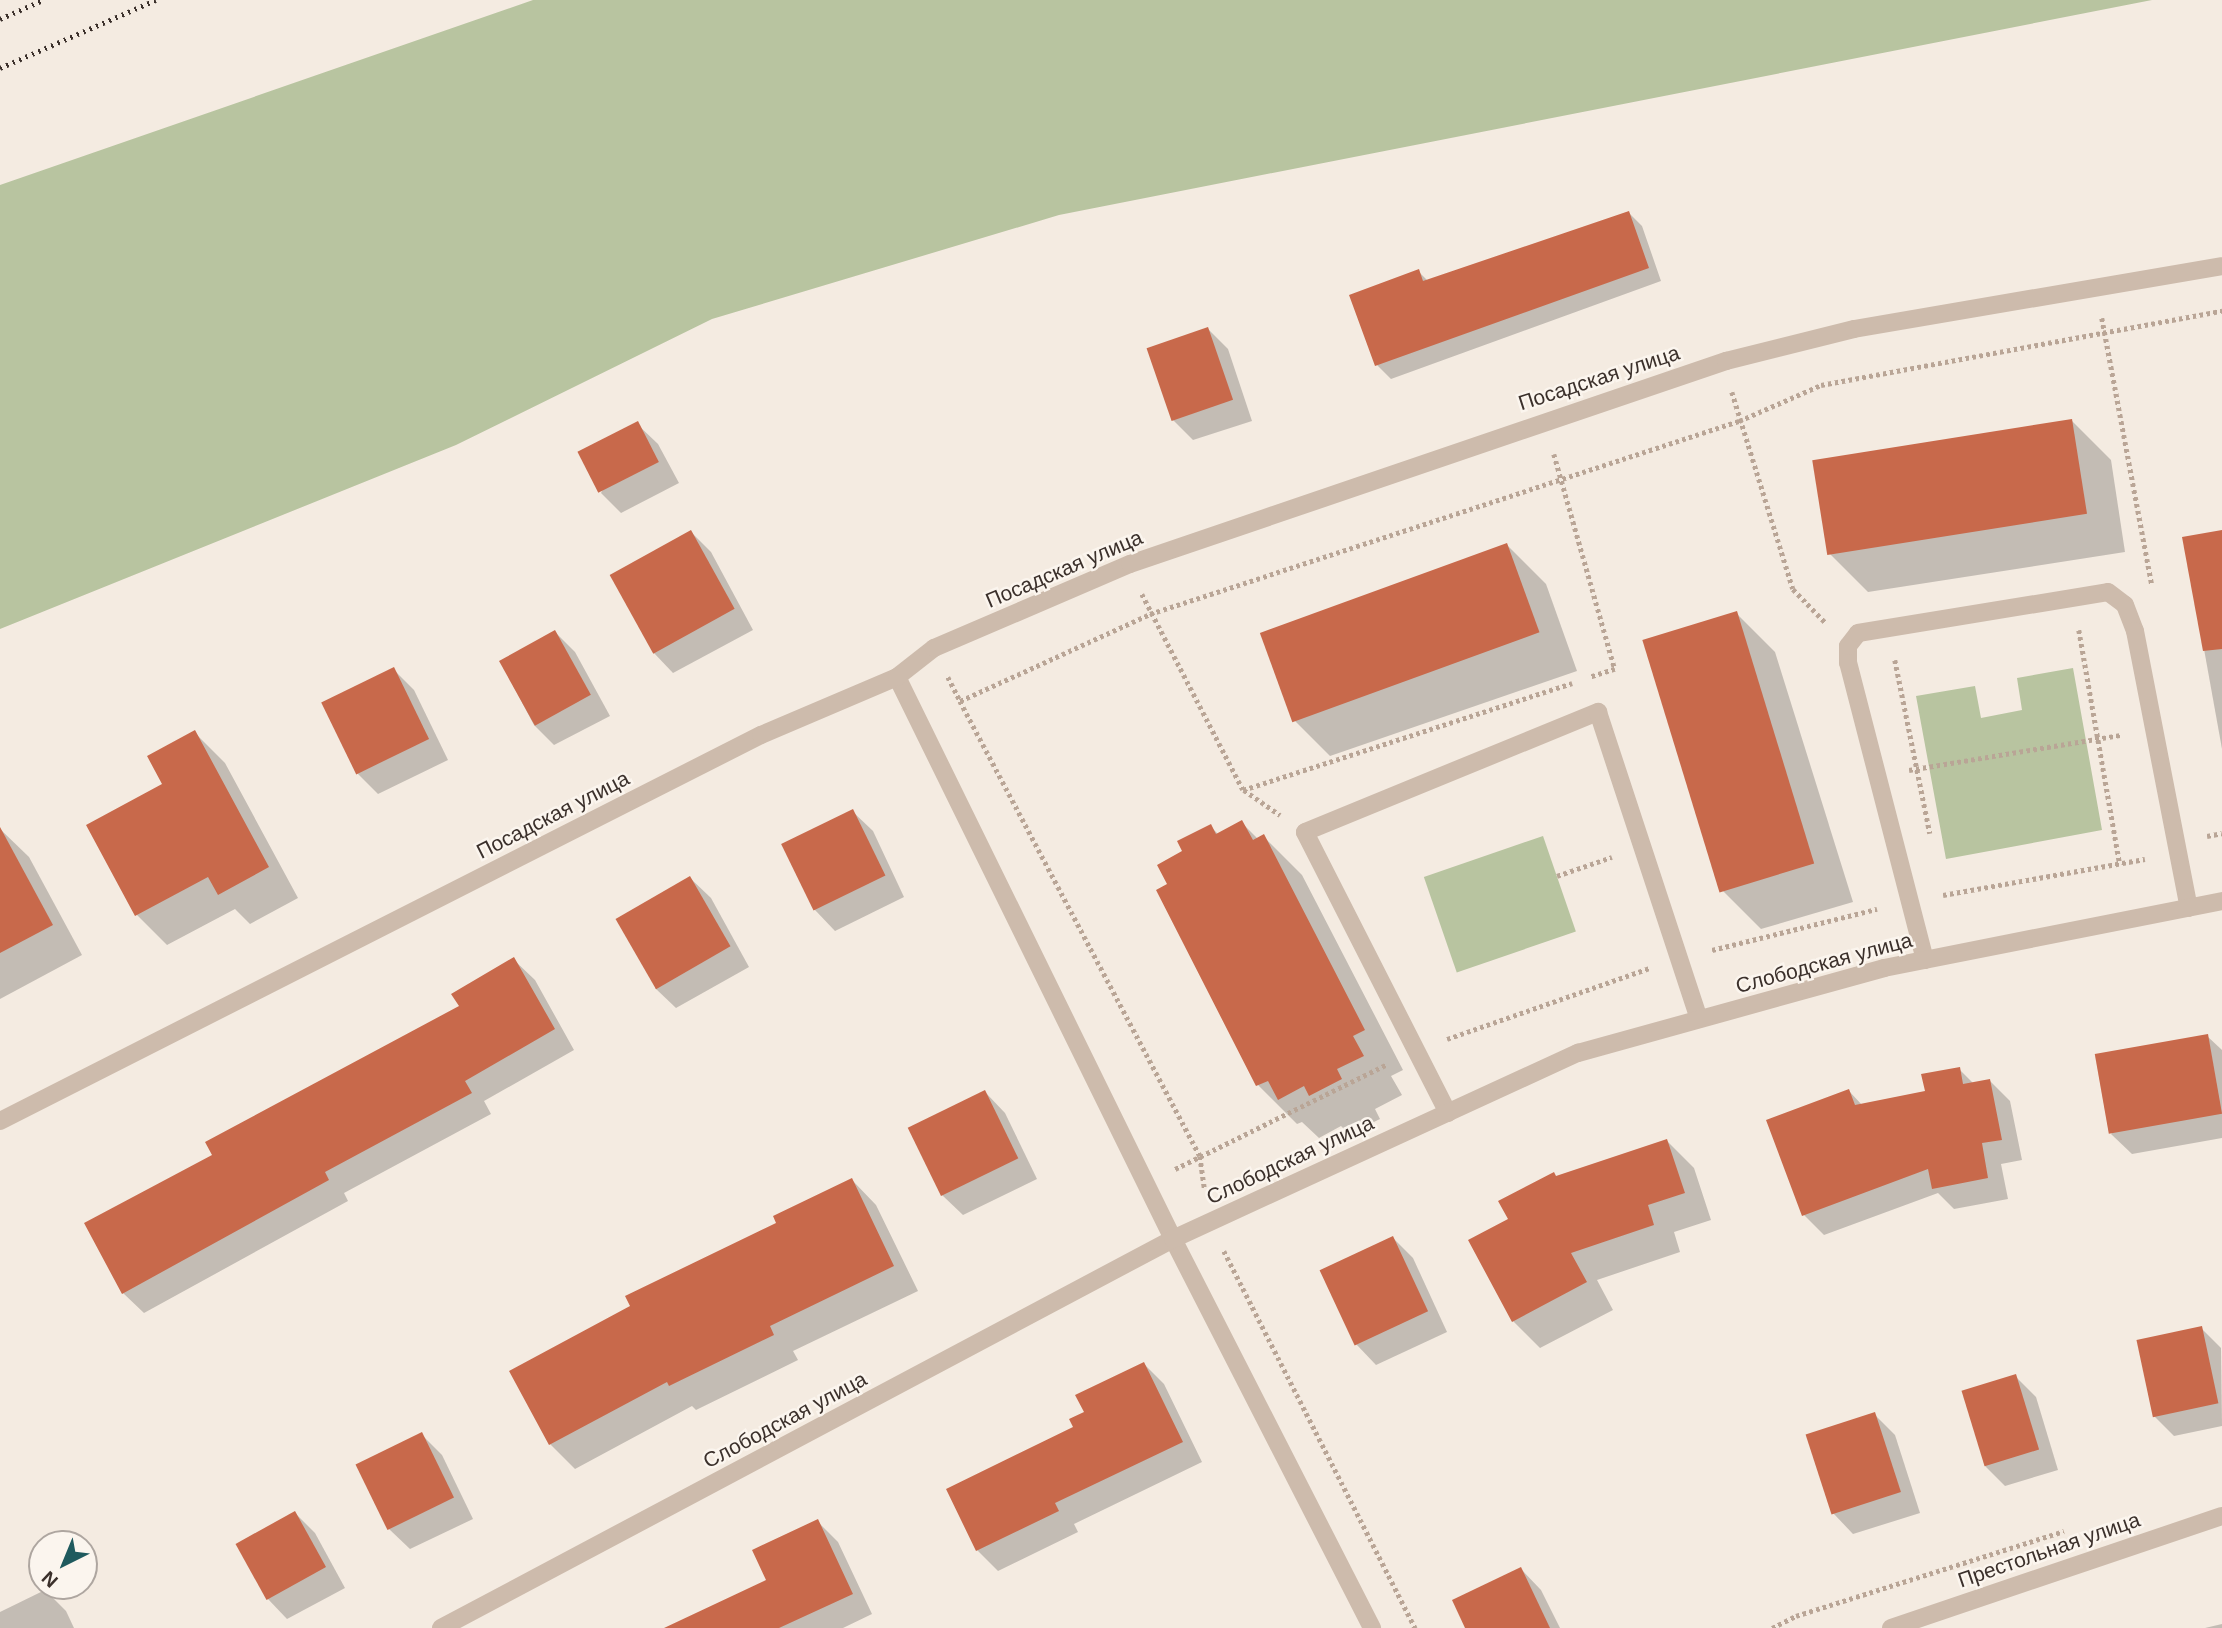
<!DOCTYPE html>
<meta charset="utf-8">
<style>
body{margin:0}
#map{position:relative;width:2222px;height:1628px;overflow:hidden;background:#f4ebe1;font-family:Helvetica,sans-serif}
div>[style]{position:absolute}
.green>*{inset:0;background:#b8c4a0;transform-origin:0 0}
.shadow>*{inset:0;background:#0003}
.building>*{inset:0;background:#c8694b;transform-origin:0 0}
.path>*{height:4.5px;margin-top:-2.25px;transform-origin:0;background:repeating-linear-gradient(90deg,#b9a596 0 3.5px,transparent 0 7px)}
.lane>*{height:18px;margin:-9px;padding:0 9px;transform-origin:9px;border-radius:9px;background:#cdbbac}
.street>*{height:18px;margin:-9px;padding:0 9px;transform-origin:9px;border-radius:9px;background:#cdbbac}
.rail>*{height:5px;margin-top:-2.5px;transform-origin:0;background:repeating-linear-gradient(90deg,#3b302b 0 2px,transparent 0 7px)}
span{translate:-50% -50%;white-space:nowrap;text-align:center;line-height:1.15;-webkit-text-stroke:5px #fbf5ee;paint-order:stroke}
.street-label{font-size:21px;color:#3b302b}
.north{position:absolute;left:28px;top:1530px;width:70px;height:70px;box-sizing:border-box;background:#fbf5ee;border:2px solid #aea6a0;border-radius:50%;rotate:223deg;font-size:19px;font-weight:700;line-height:28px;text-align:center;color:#3b302b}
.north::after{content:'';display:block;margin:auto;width:24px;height:32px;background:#1f5a5e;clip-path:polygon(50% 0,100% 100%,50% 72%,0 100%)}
</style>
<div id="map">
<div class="green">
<div style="clip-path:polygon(533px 0,2152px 0,1059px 215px,712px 319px,456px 445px,0 629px,0 185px)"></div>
<div style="clip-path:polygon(2073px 668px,2102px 830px,1946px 859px,1916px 696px,1975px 686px,1981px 718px,2022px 710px,2017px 678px)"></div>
<div style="left:1543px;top:836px;width:101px;height:126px;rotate:71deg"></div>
</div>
<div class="shadow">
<div style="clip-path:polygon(1629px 213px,1642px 226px,1661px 281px,1391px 379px,1377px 365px,1351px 296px,1418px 271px,1428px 281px)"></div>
<div style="clip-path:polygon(1208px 329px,1228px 349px,1252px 421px,1193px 440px,1173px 420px)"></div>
<div style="clip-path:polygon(2072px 421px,2111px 460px,2125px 552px,1868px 592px,1828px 552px)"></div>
<div style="clip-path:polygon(637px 424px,658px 444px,679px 483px,621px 513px,601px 493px)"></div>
<div style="clip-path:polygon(691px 532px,711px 552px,753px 630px,673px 673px,653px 652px)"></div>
<div style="clip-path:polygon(2222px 532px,2222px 749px,2184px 538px)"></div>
<div style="clip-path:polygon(1507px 545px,1546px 584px,1577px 671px,1330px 756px,1291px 717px)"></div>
<div style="clip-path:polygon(1736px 613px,1775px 652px,1853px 902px,1761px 929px,1722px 890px)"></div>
<div style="clip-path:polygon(555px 632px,575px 652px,610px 716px,554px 745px,534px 725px,500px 661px)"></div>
<div style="clip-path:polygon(393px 669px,414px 690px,448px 760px,378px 794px,358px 774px)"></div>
<div style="clip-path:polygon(195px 733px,225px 763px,298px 898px,250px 924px,235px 909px,167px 945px,137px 915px,89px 826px,164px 785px)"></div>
<div style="clip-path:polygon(852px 811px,873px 831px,904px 897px,835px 931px,815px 910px,783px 844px)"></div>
<div style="clip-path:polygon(1242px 823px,1258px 839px,1263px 836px,1302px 875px,1403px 1070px,1391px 1076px,1402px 1095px,1375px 1109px,1380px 1119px,1349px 1134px,1341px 1126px,1319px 1138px,1302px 1122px,1297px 1124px,1258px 1085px,1169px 885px,1185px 852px,1210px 826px,1219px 835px)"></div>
<div style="clip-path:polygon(0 829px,29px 857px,82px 955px,0 999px)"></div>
<div style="clip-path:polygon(690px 878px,711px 898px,749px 967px,676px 1008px,655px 988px)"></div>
<div style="clip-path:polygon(514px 960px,535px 980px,574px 1050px,484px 1101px,491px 1114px,344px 1193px,348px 1201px,144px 1313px,123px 1293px)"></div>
<div style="clip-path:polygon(2207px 1036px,2222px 1050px,2222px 1138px,2132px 1154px,2111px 1134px)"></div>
<div style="clip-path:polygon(1959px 1069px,1974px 1084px,1990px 1081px,2010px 1101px,2022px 1160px,2001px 1164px,2008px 1199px,1954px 1209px,1938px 1193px,1824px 1235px,1804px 1215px,1849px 1091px,1862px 1105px,1927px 1093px)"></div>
<div style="clip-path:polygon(985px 1092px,1005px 1113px,1037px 1179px,963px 1215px,942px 1195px)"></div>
<div style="clip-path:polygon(1667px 1141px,1694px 1168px,1711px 1220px,1674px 1232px,1680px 1252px,1597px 1280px,1613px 1310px,1540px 1348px,1513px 1321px,1557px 1177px)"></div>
<div style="clip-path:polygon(852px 1180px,876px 1205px,918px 1291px,793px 1351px,798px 1360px,696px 1410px,692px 1406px,575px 1469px,550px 1444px,778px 1224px)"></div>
<div style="clip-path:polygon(1393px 1238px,1413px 1258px,1447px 1332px,1376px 1365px,1356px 1344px)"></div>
<div style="clip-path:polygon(2201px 1328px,2221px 1348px,2222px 1426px,2174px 1436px,2154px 1416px)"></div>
<div style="clip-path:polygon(1144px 1364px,1164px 1384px,1202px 1462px,1074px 1524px,1078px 1532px,998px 1571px,977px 1550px,1086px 1413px)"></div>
<div style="clip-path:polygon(2015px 1376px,2036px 1397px,2058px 1470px,2005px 1486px,1985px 1466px)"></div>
<div style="clip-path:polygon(1874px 1414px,1895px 1435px,1920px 1513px,1853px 1534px,1833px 1513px)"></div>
<div style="clip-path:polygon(422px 1435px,442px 1455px,473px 1519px,410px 1549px,389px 1529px)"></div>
<div style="clip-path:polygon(295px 1513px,315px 1533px,345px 1588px,287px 1619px,267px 1598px,237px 1544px)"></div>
<div style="clip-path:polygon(818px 1522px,838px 1542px,872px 1614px,843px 1628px,668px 1628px,769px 1581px)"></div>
<div style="clip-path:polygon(1521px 1569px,1541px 1590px,1560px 1628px,1467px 1628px)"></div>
<div style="clip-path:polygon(45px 1590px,66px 1611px,74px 1628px,0 1628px,0 1612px)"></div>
<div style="clip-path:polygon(2222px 1624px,2222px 1628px,2205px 1628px)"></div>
</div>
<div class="building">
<div style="clip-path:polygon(1629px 211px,1649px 268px,1375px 366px,1349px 295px,1419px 269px,1423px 281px)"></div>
<div style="left:1208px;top:327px;width:77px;height:65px;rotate:71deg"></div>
<div style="left:2072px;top:419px;width:96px;height:263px;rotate:81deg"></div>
<div style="left:638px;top:421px;width:46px;height:68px;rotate:63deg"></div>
<div style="left:691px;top:530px;width:90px;height:93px;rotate:61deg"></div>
<div style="clip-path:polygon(2222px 530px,2222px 649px,2203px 651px,2182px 537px)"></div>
<div style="left:1507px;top:543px;width:95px;height:263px;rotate:70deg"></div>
<div style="left:1737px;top:611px;width:264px;height:99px;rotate:73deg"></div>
<div style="left:555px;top:630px;width:74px;height:64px;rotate:61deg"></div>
<div style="left:394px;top:667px;width:80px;height:81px;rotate:64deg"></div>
<div style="clip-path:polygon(195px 730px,269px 867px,218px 895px,208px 877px,135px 916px,86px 825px,162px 784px,147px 756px)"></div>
<div style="left:853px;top:809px;width:74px;height:80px;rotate:64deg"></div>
<div style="clip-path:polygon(1242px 820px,1253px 840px,1264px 834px,1365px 1030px,1353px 1036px,1364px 1056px,1337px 1069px,1342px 1079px,1309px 1096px,1304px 1086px,1278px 1100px,1268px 1081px,1256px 1086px,1156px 890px,1167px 884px,1157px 865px,1182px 851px,1177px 841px,1211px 824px,1216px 834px)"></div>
<div style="clip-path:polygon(0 827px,53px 925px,0 953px)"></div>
<div style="left:690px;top:876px;width:81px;height:86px;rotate:60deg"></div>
<div style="clip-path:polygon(514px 957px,555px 1029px,465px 1081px,472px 1093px,325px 1172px,329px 1180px,122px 1294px,84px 1223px,212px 1155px,205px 1142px,459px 1006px,451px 994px)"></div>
<div style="left:2208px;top:1034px;width:81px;height:115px;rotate:80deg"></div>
<div style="clip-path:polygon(1960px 1067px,1963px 1084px,1990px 1079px,2002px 1140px,1982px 1143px,1988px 1178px,1932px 1189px,1928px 1169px,1802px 1216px,1766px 1120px,1849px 1089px,1855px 1105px,1925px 1091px,1921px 1074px)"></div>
<div style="left:985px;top:1090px;width:76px;height:86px;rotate:64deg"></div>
<div style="clip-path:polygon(1667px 1139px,1685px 1193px,1648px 1205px,1654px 1225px,1571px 1253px,1587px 1282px,1512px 1322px,1468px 1240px,1508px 1219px,1498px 1201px,1554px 1172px,1556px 1176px)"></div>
<div style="clip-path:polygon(852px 1178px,894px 1266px,770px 1326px,774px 1335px,669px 1386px,667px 1382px,549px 1445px,509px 1371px,630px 1306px,625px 1296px,776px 1223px,773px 1216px)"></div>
<div style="left:1393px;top:1236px;width:83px;height:81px;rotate:65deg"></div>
<div style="left:2202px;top:1326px;width:79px;height:67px;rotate:78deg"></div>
<div style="clip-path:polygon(1144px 1362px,1183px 1442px,1055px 1503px,1059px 1511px,976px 1551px,946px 1489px,1073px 1427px,1069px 1419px,1084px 1412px,1075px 1395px)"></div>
<div style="left:2016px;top:1374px;width:79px;height:57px;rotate:73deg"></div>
<div style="left:1875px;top:1412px;width:84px;height:73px;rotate:72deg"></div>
<div style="left:422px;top:1432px;width:73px;height:74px;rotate:64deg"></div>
<div style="left:295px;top:1511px;width:64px;height:68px;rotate:61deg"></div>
<div style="clip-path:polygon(818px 1519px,853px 1594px,779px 1628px,664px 1628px,766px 1580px,752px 1550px)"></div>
<div style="clip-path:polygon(1521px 1567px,1550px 1628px,1465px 1628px,1452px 1600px)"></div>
</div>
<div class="path">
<div style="left:2102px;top:318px;width:272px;rotate:79.4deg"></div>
<div style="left:1732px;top:392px;width:206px;rotate:72.8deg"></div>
<div style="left:1793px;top:589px;width:47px;rotate:45.9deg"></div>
<div style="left:1554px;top:454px;width:223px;rotate:74.2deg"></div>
<div style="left:1615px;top:669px;width:26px;rotate:162deg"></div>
<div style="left:1142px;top:594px;width:220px;rotate:62.7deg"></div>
<div style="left:1243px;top:790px;width:346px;rotate:-18deg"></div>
<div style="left:2079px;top:630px;width:238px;rotate:80.1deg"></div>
<div style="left:1895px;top:660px;width:177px;rotate:78.6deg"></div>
<div style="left:948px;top:677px;width:27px;rotate:63deg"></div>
<div style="left:960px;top:701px;width:209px;rotate:-24.6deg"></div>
<div style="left:1150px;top:614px;width:620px;rotate:-18.14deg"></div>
<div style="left:1739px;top:421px;width:90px;rotate:-23.7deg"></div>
<div style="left:1821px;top:385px;width:408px;rotate:-10.5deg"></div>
<div style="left:960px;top:701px;width:514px;rotate:62.19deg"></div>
<div style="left:1200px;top:1156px;width:34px;rotate:82deg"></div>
<div style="left:1909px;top:770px;width:215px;rotate:-9.4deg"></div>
<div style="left:1244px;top:790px;width:44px;rotate:34.8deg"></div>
<div style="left:2207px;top:836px;width:15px;rotate:-11deg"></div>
<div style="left:1557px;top:876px;width:58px;rotate:-19.1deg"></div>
<div style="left:1943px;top:895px;width:205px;rotate:-10.1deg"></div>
<div style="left:1712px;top:950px;width:170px;rotate:-14deg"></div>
<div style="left:1447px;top:1039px;width:215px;rotate:-19.3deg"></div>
<div style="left:1175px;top:1169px;width:237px;rotate:-26.3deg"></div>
<div style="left:1224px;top:1251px;width:423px;rotate:63.1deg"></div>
<div style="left:1772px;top:1628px;width:27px;rotate:-27deg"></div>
<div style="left:1796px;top:1616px;width:281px;rotate:-17.6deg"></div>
</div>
<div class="lane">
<div style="left:1925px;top:960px;width:307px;rotate:-104.5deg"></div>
<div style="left:1848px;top:663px;width:17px;rotate:-90deg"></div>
<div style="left:1848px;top:646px;width:16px;rotate:-52deg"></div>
<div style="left:1858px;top:633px;width:253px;rotate:-9.3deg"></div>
<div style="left:2108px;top:592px;width:21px;rotate:37deg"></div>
<div style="left:2125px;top:605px;width:28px;rotate:69deg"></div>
<div style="left:2135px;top:631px;width:282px;rotate:79deg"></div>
<div style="left:1448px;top:1113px;width:315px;rotate:-117deg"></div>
<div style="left:1305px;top:832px;width:317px;rotate:-22.3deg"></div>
<div style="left:1598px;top:712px;width:323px;rotate:71.8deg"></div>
</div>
<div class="street">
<div style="left:897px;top:677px;width:626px;rotate:63.84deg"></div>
<div style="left:1173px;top:1239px;width:437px;rotate:62.9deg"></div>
<div style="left:0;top:1121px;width:853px;rotate:-26.9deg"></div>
<div style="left:761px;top:735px;width:148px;rotate:-23.1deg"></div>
<div style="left:897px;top:677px;width:47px;rotate:-38.1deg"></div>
<div style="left:934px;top:648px;width:213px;rotate:-23.2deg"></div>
<div style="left:1130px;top:564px;width:630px;rotate:-18.81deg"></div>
<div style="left:1726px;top:361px;width:132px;rotate:-14deg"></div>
<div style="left:1854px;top:329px;width:373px;rotate:-9.7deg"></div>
<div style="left:441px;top:1628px;width:829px;rotate:-27.99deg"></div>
<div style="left:1173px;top:1239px;width:446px;rotate:-24.7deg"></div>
<div style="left:1578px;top:1053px;width:318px;rotate:-15.5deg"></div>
<div style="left:1884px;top:968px;width:345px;rotate:-11.2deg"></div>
<div style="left:1891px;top:1628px;width:349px;rotate:-18.7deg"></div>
</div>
<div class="rail">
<div style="left:0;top:19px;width:47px;rotate:-23.8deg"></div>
<div style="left:0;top:68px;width:170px;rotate:-23.6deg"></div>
</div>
<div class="street-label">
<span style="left:1599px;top:378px;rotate:-18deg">Посадская улица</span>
<span style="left:1064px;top:569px;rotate:-23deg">Посадская улица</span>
<span style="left:553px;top:815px;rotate:-27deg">Посадская улица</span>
<span style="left:1824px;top:963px;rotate:-15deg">Слободская улица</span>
<span style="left:1290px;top:1160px;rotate:-25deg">Слободская улица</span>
<span style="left:785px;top:1420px;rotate:-28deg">Слободская улица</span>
<span style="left:2049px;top:1550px;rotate:-19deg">Престольная улица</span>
</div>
<div class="north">N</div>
</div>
